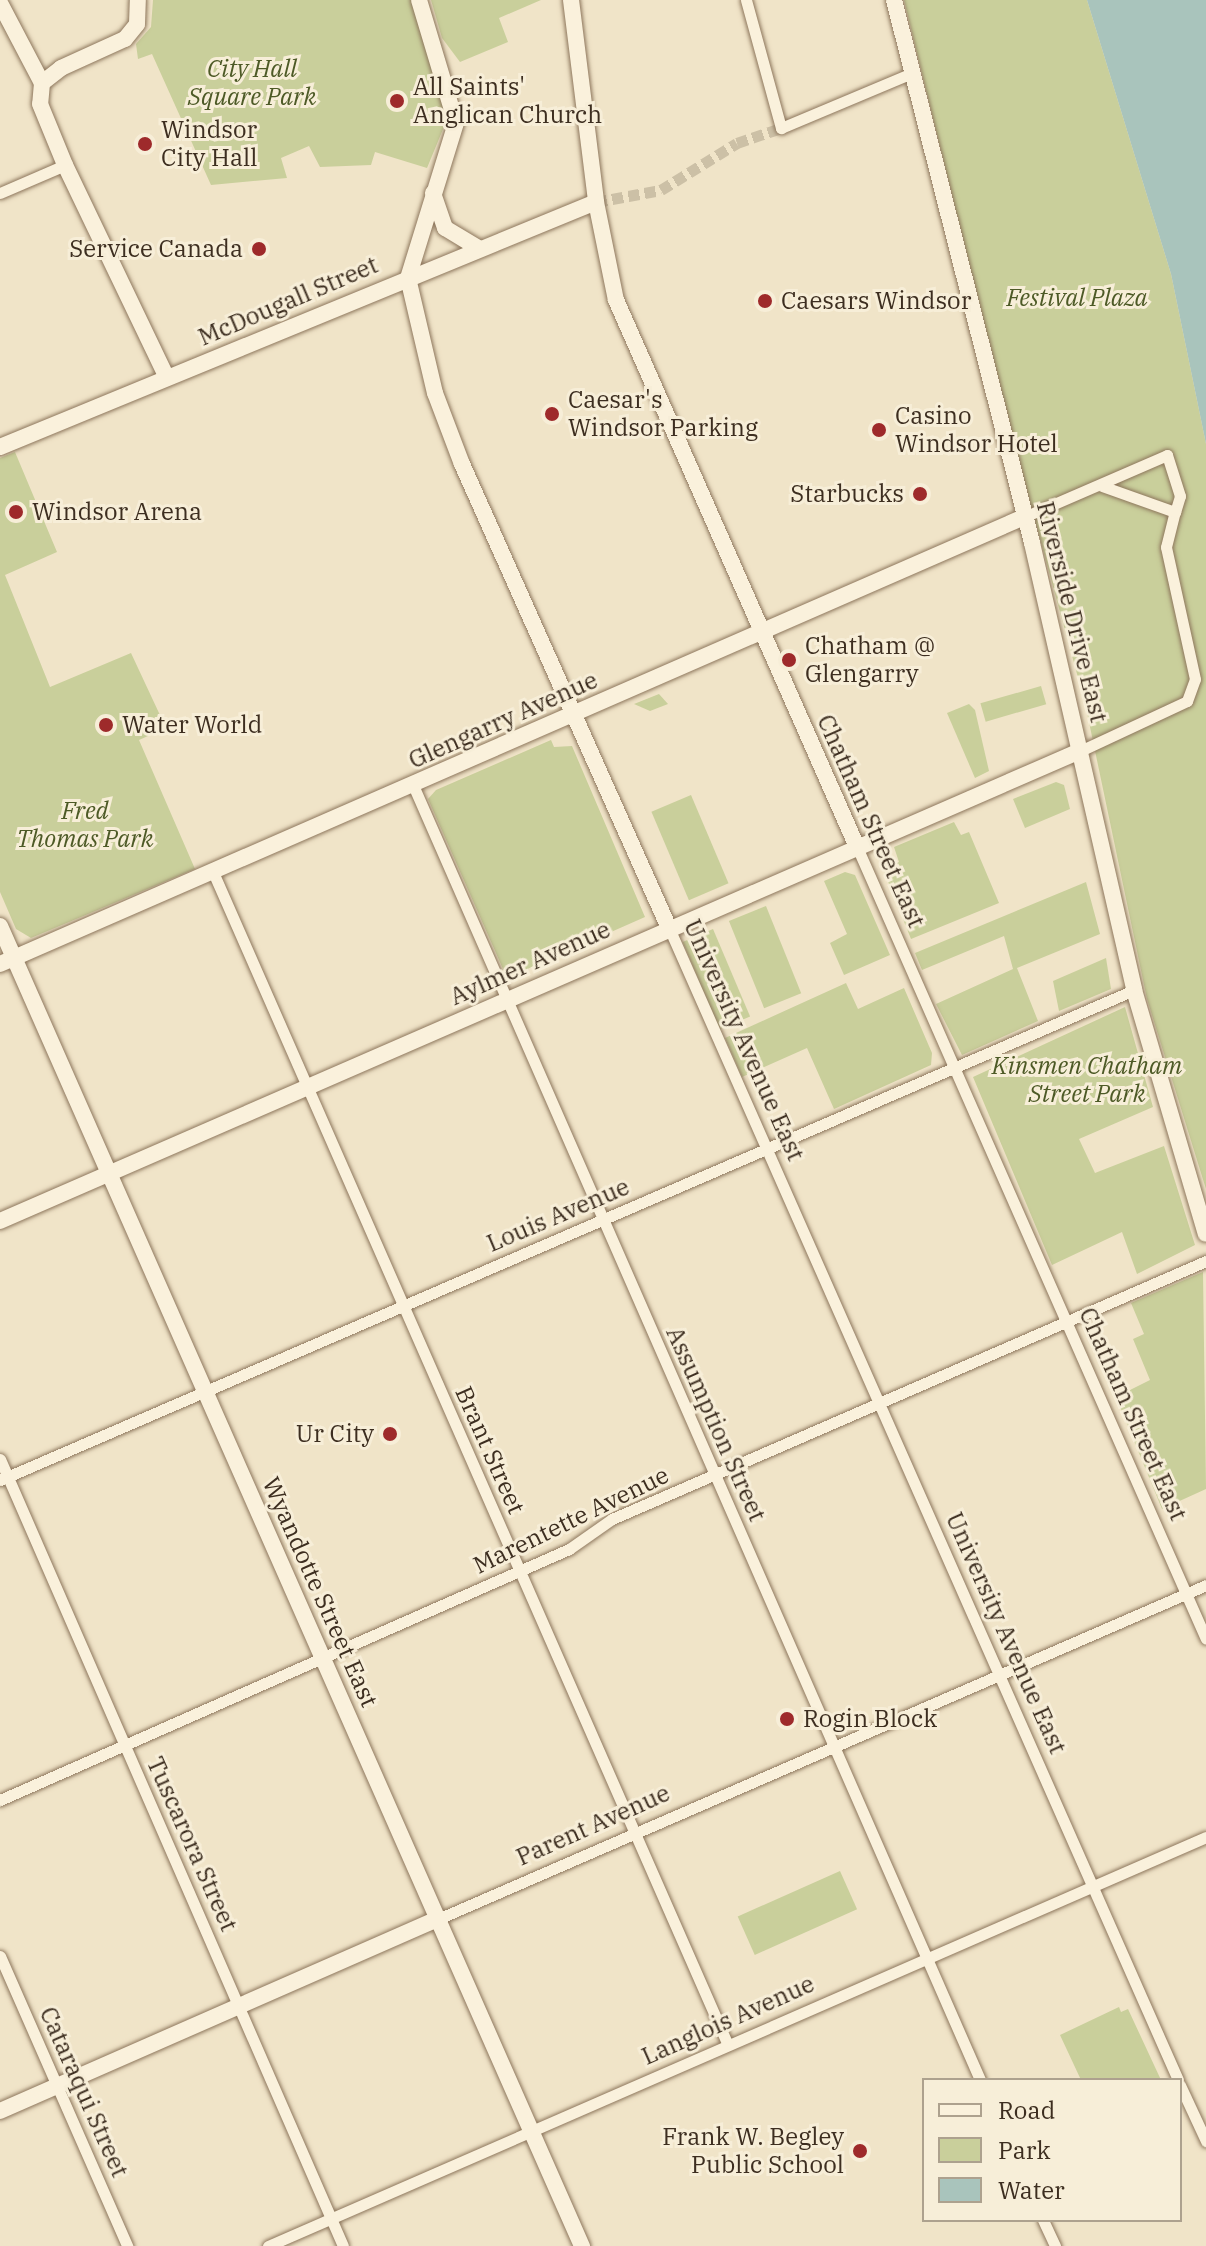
<!DOCTYPE html>
<style>
body{margin:0}
#map{position:relative;width:1206px;height:2246px;overflow:hidden;background:#f0e4c8;font-family:"IBM Plex Serif",serif}
div>[style]{position:absolute}
.green>*{inset:0;background:#c9cf9b;transform-origin:0 0}
.water>*{inset:0;background:#a9c4bc}
.street-tunnel>*{height:11px;margin-top:-5.5px;transform-origin:0;background:repeating-linear-gradient(90deg,#ccc0a6 0 11px,transparent 0 16.5px)}
.roads{filter:drop-shadow(0 0 2px #8d765c) drop-shadow(0 0 2px #8d765c)}
.street>*{height:11px;margin:-5.5px;padding:0 5.5px;transform-origin:5.5px;border-radius:5.5px;background:#faf1dc}
.secondary>*{height:16px;margin:-8px;padding:0 8px;transform-origin:8px;border-radius:8px;background:#faf1dc}
.dots>*{width:22px;height:22px;translate:-50% -50%;box-sizing:border-box;border:4px solid #f7eed8;border-radius:50%}
span{translate:-50% -50%;white-space:nowrap;text-align:center;line-height:1.15;-webkit-text-stroke:6px #f7eed8;paint-order:stroke}
.park-label{font-size:24px;color:#4d5a26;font-style:italic}
.poi-label{font-size:24px;color:#3d2e20}
.left{translate:0 -50%;text-align:left}
.right{translate:-100% -50%;text-align:right}
.street-label{font-size:24px;color:#3d2e20}
.legend{position:absolute;left:922px;top:2078px;width:260px;height:144px;box-sizing:border-box;background:#f7eed8;border:2px solid #ada18e;margin:0;padding:10px 14px;list-style:none;font-size:24px;color:#3d2e20}
.legend li{display:flex;align-items:center;gap:16px;height:40px}
.legend b{width:40px;border:2px solid #ada18e}
</style>
<div id="map">
<div class="green">
<div style="clip-path:polygon(153px 0,412px 0,448px 117px,427px 168px,375px 152px,371px 165px,320px 167px,309px 146px,281px 158px,287px 178px,211px 185px,152px 54px,138px 59px,136px 44px,151px 27px)"></div>
<div style="clip-path:polygon(431px 0,541px 0,499px 18px,508px 42px,460px 62px,442px 38px)"></div>
<div style="clip-path:polygon(904px 0,1087px 0,1171px 274px,1206px 444px,1206px 1189px,1147px 999px,1085px 703px,1004px 408px)"></div>
<div style="clip-path:polygon(15px 452px,57px 552px,5px 575px,50px 687px,131px 653px,166px 728px,139px 740px,195px 869px,31px 938px,16px 929px,0 892px,0 458px)"></div>
<div style="left:1041px;top:686px;width:19px;height:63px;rotate:74deg"></div>
<div style="clip-path:polygon(659px 694px,668px 704px,650px 711px,634px 704px)"></div>
<div style="clip-path:polygon(969px 704px,975px 710px,989px 771px,975px 778px,947px 713px)"></div>
<div style="clip-path:polygon(551px 740px,554px 747px,572px 746px,645px 917px,507px 978px,428px 799px,436px 790px)"></div>
<div style="clip-path:polygon(1056px 782px,1064px 785px,1070px 809px,1025px 828px,1013px 799px)"></div>
<div style="left:691px;top:795px;width:96px;height:43px;rotate:67deg"></div>
<div style="clip-path:polygon(954px 822px,961px 835px,969px 832px,999px 903px,911px 939px,883px 869px,899px 862px,894px 847px)"></div>
<div style="clip-path:polygon(845px 872px,855px 875px,890px 955px,844px 975px,830px 943px,847px 934px,824px 881px)"></div>
<div style="clip-path:polygon(1086px 882px,1100px 934px,1017px 968px,1038px 1021px,962px 1055px,936px 1004px,1013px 969px,1004px 936px,922px 970px,915px 953px)"></div>
<div style="left:766px;top:906px;width:94px;height:40px;rotate:68deg"></div>
<div style="left:713px;top:929px;width:95px;height:33px;rotate:67deg"></div>
<div style="clip-path:polygon(1106px 958px,1111px 989px,1059px 1011px,1053px 981px)"></div>
<div style="clip-path:polygon(846px 983px,858px 1009px,904px 988px,932px 1053px,931px 1065px,834px 1109px,807px 1048px,742px 1077px,725px 1038px)"></div>
<div style="clip-path:polygon(1125px 1007px,1153px 1107px,1079px 1139px,1095px 1173px,1164px 1146px,1195px 1245px,1137px 1274px,1122px 1232px,1052px 1265px,973px 1077px)"></div>
<div style="clip-path:polygon(1203px 1272px,1206px 1489px,1162px 1509px,1116px 1397px,1150px 1380px,1133px 1339px,1144px 1334px,1131px 1303px)"></div>
<div style="left:840px;top:1871px;width:42px;height:112px;rotate:66deg"></div>
<div style="clip-path:polygon(1119px 2007px,1121px 2012px,1128px 2009px,1161px 2080px,1081px 2080px,1060px 2035px)"></div>
</div>
<div class="water">
<div style="clip-path:polygon(1087px 0,1206px 0,1206px 444px,1171px 274px)"></div>
</div>
<div class="street-tunnel">
<div style="left:596px;top:202px;width:66px;rotate:-10.5deg"></div>
<div style="left:661px;top:190px;width:89px;rotate:-31.7deg"></div>
<div style="left:737px;top:143px;width:46px;rotate:-18.8deg"></div>
</div>
<div class="roads">
<div class="street">
<div style="left:746px;top:0;width:133px;rotate:74.7deg"></div>
<div style="left:781px;top:128px;width:144px;rotate:-22.8deg"></div>
<div style="left:0;top:193px;width:71px;rotate:-23.3deg"></div>
<div style="left:1024px;top:517px;width:156px;rotate:-23.4deg"></div>
<div style="left:1167px;top:455px;width:43px;rotate:72.4deg"></div>
<div style="left:1180px;top:496px;width:17px;rotate:107deg"></div>
<div style="left:1080px;top:751px;width:118px;rotate:-25deg"></div>
<div style="left:1187px;top:701px;width:23px;rotate:-70deg"></div>
<div style="left:1195px;top:679px;width:135px;rotate:-102.4deg"></div>
<div style="left:1166px;top:547px;width:36px;rotate:-76deg"></div>
<div style="left:1175px;top:512px;width:77px;rotate:-160.4deg"></div>
<div style="left:413px;top:785px;width:1414px;rotate:66.35deg"></div>
<div style="left:857px;top:847px;width:865px;rotate:66.22deg"></div>
<div style="left:213px;top:872px;width:1281px;rotate:66.3deg"></div>
<div style="left:669px;top:928px;width:1259px;rotate:66.16deg"></div>
<div style="left:0;top:1459px;width:858px;rotate:66.45deg"></div>
<div style="left:0;top:1480px;width:1235px;rotate:-23.37deg"></div>
<div style="left:0;top:1800px;width:622px;rotate:-23.8deg"></div>
<div style="left:569px;top:1549px;width:52px;rotate:-34.9deg"></div>
<div style="left:612px;top:1519px;width:648px;rotate:-23.48deg"></div>
<div style="left:438px;top:1919px;width:837px;rotate:-23.5deg"></div>
<div style="left:0;top:1956px;width:317px;rotate:66.3deg"></div>
<div style="left:1180px;top:2085px;width:62px;rotate:65.1deg"></div>
<div style="left:1043px;top:2220px;width:29px;rotate:65deg"></div>
<div style="left:268px;top:2246px;width:1023px;rotate:-23.56deg"></div>
</div>
<div class="secondary">
<div style="left:419px;top:0;width:128px;rotate:73.3deg"></div>
<div style="left:456px;top:123px;width:162px;rotate:107.2deg"></div>
<div style="left:408px;top:278px;width:118px;rotate:76.8deg"></div>
<div style="left:435px;top:393px;width:76px;rotate:69.2deg"></div>
<div style="left:462px;top:464px;width:508px;rotate:65.96deg"></div>
<div style="left:571px;top:0;width:204px;rotate:82.9deg"></div>
<div style="left:596px;top:202px;width:100px;rotate:78.5deg"></div>
<div style="left:616px;top:300px;width:598px;rotate:66.22deg"></div>
<div style="left:894px;top:0;width:560px;rotate:75.74deg"></div>
<div style="left:1032px;top:543px;width:458px;rotate:77.1deg"></div>
<div style="left:1134px;top:990px;width:254px;rotate:73.6deg"></div>
<div style="left:0;top:3px;width:90px;rotate:62.3deg"></div>
<div style="left:42px;top:83px;width:21px;rotate:95deg"></div>
<div style="left:40px;top:104px;width:66px;rotate:67.7deg"></div>
<div style="left:65px;top:165px;width:236px;rotate:64.4deg"></div>
<div style="left:42px;top:83px;width:24px;rotate:-38deg"></div>
<div style="left:61px;top:68px;width:70px;rotate:-24.4deg"></div>
<div style="left:125px;top:39px;width:19px;rotate:-51deg"></div>
<div style="left:137px;top:24px;width:24px;rotate:-88deg"></div>
<div style="left:433px;top:193px;width:37px;rotate:71deg"></div>
<div style="left:445px;top:228px;width:39px;rotate:31deg"></div>
<div style="left:0;top:447px;width:644px;rotate:-22.35deg"></div>
<div style="left:0;top:926px;width:1443px;rotate:66.21deg"></div>
<div style="left:0;top:964px;width:1117px;rotate:-23.58deg"></div>
<div style="left:0;top:1221px;width:1178px;rotate:-23.52deg"></div>
<div style="left:0;top:2111px;width:478px;rotate:-23.7deg"></div>
</div>
</div>
<div class="dots">
<div style="left:397px;top:101px;background:#9e2a2b"></div>
<div style="left:145px;top:144px;background:#9e2a2b"></div>
<div style="left:259px;top:249px;background:#9e2a2b"></div>
<div style="left:765px;top:301px;background:#9e2a2b"></div>
<div style="left:552px;top:414px;background:#9e2a2b"></div>
<div style="left:879px;top:430px;background:#9e2a2b"></div>
<div style="left:920px;top:494px;background:#9e2a2b"></div>
<div style="left:16px;top:512px;background:#9e2a2b"></div>
<div style="left:789px;top:660px;background:#9e2a2b"></div>
<div style="left:106px;top:725px;background:#9e2a2b"></div>
<div style="left:390px;top:1434px;background:#9e2a2b"></div>
<div style="left:787px;top:1719px;background:#9e2a2b"></div>
<div style="left:860px;top:2151px;background:#9e2a2b"></div>
</div>
<div class="park-label">
<span style="left:252px;top:83px">City Hall<br>Square Park</span>
<span style="left:1077px;top:298px">Festival Plaza</span>
<span style="left:85px;top:825px">Fred<br>Thomas Park</span>
<span style="left:1087px;top:1080px">Kinsmen Chatham<br>Street Park</span>
</div>
<div class="poi-label">
<span class="left" style="left:413px;top:101px">All Saints'<br>Anglican Church</span>
<span class="left" style="left:161px;top:144px">Windsor<br>City Hall</span>
<span class="right" style="left:243px;top:249px">Service Canada</span>
<span class="left" style="left:781px;top:301px">Caesars Windsor</span>
<span class="left" style="left:568px;top:414px">Caesar's<br>Windsor Parking</span>
<span class="left" style="left:895px;top:430px">Casino<br>Windsor Hotel</span>
<span class="right" style="left:904px;top:494px">Starbucks</span>
<span class="left" style="left:32px;top:512px">Windsor Arena</span>
<span class="left" style="left:805px;top:660px">Chatham @<br>Glengarry</span>
<span class="left" style="left:122px;top:725px">Water World</span>
<span class="right" style="left:374px;top:1434px">Ur City</span>
<span class="left" style="left:803px;top:1719px">Rogin Block</span>
<span class="right" style="left:844px;top:2151px">Frank W. Begley<br>Public School</span>
</div>
<div class="street-label">
<span style="left:288px;top:301px;rotate:-23deg">McDougall Street</span>
<span style="left:1072px;top:612px;rotate:76deg">Riverside Drive East</span>
<span style="left:503px;top:720px;rotate:-24deg">Glengarry Avenue</span>
<span style="left:871px;top:821px;rotate:66deg">Chatham Street East</span>
<span style="left:530px;top:963px;rotate:-24deg">Aylmer Avenue</span>
<span style="left:744px;top:1040px;rotate:66deg">University Avenue East</span>
<span style="left:558px;top:1215px;rotate:-23deg">Louis Avenue</span>
<span style="left:1133px;top:1414px;rotate:66deg">Chatham Street East</span>
<span style="left:716px;top:1424px;rotate:66deg">Assumption Street</span>
<span style="left:490px;top:1450px;rotate:66deg">Brant Street</span>
<span style="left:571px;top:1520px;rotate:-26deg">Marentette Avenue</span>
<span style="left:320px;top:1592px;rotate:66deg">Wyandotte Street East</span>
<span style="left:1006px;top:1633px;rotate:66deg">University Avenue East</span>
<span style="left:593px;top:1825px;rotate:-24deg">Parent Avenue</span>
<span style="left:192px;top:1844px;rotate:66deg">Tuscarora Street</span>
<span style="left:728px;top:2020px;rotate:-24deg">Langlois Avenue</span>
<span style="left:84px;top:2092px;rotate:66deg">Cataraqui Street</span>
</div>
<ul class="legend">
<li><b style="height:10px;background:#faf1dc"></b>Road</li>
<li><b style="height:22px;background:#c9cf9b"></b>Park</li>
<li><b style="height:22px;background:#a9c4bc"></b>Water</li>
</ul>
</div>
